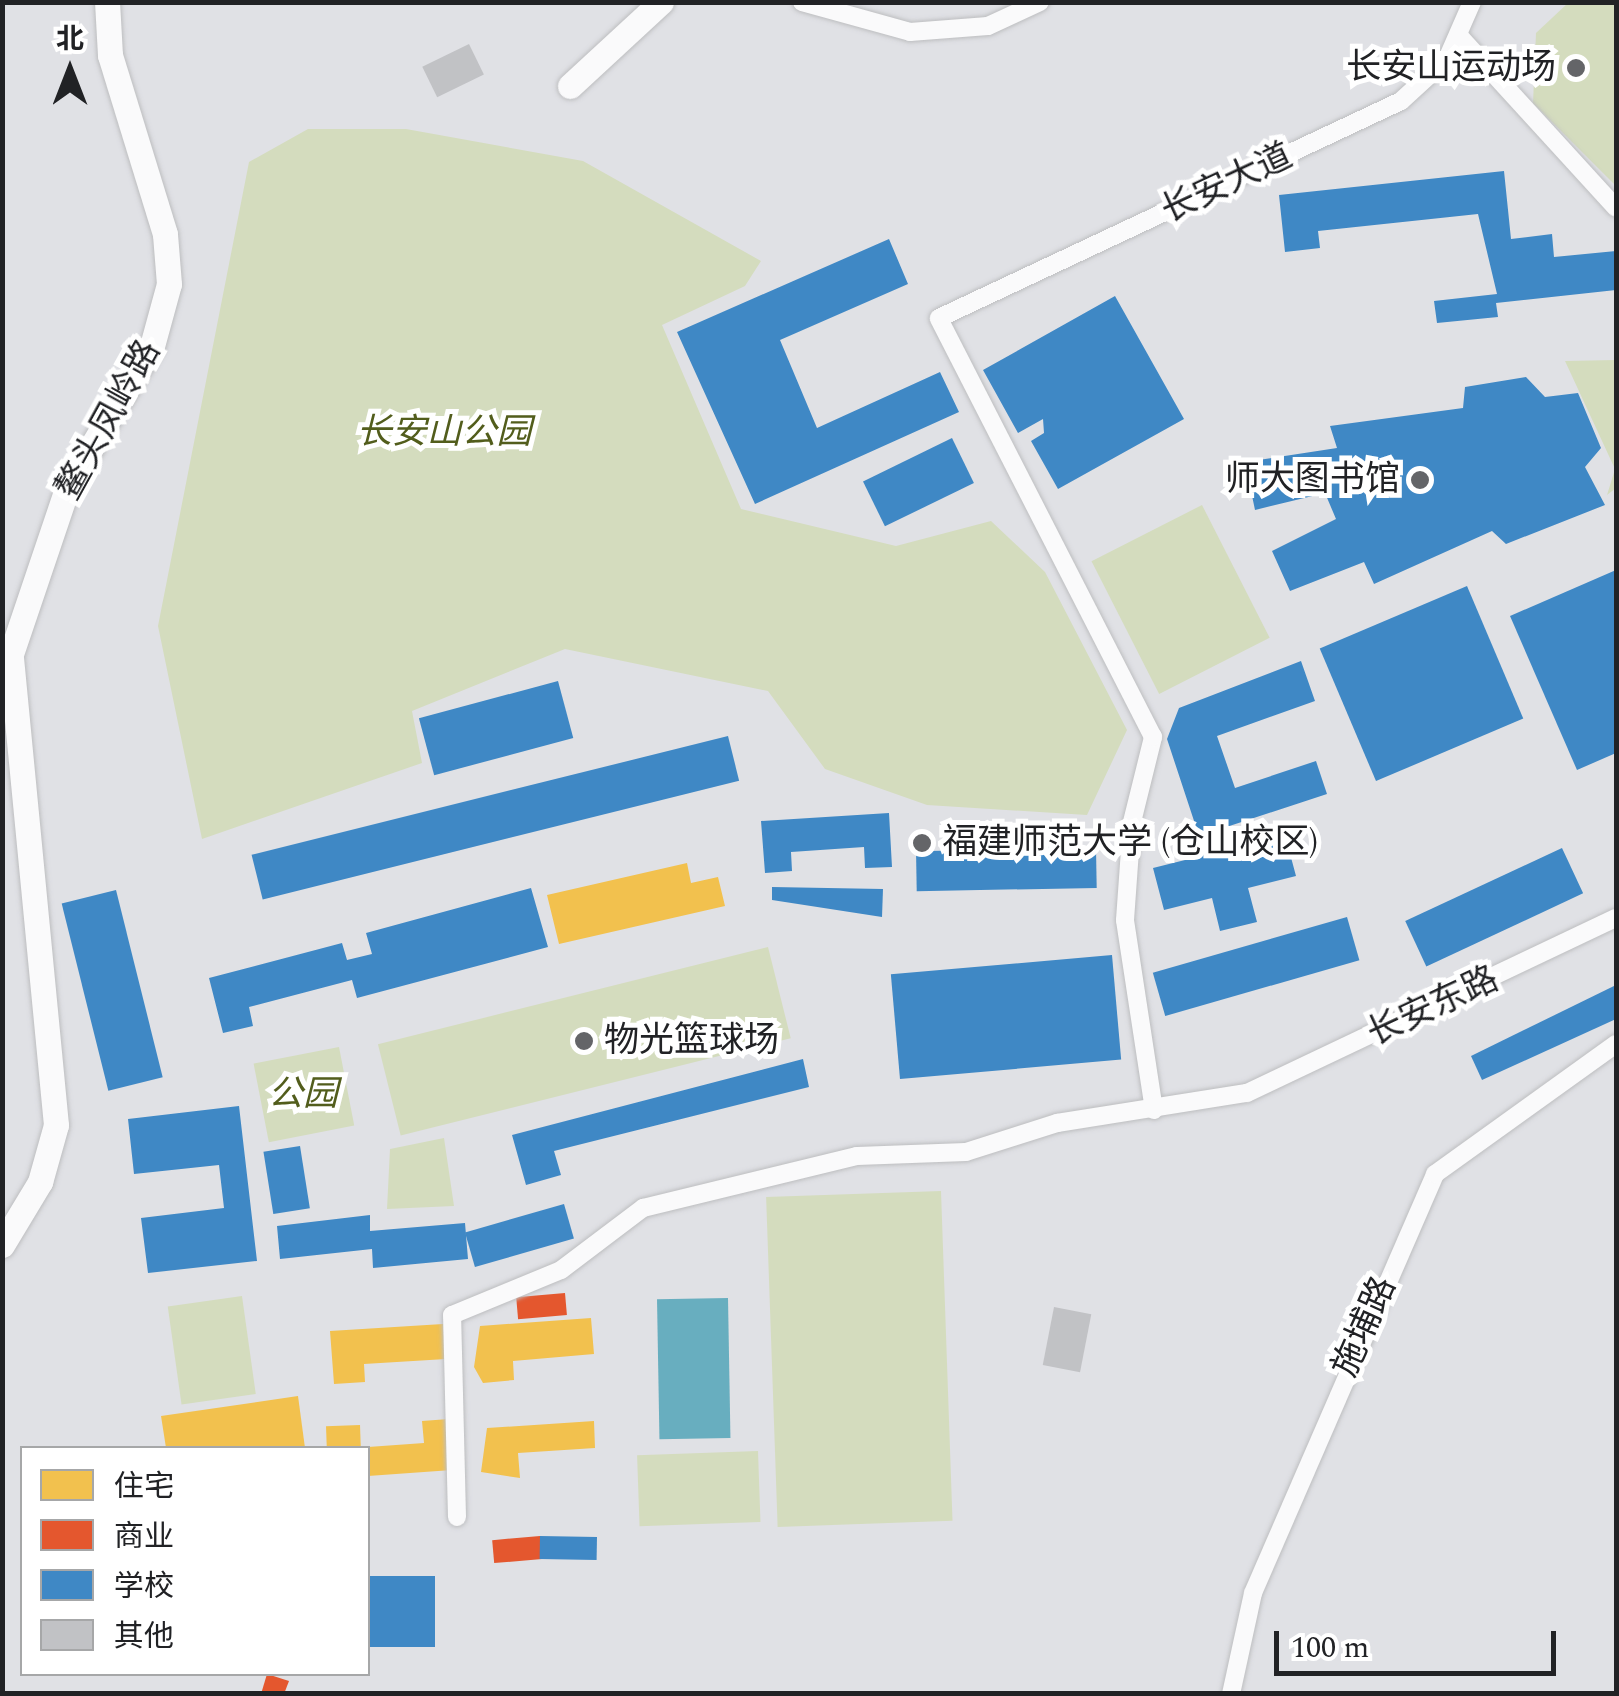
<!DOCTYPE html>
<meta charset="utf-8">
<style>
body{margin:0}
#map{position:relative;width:1619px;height:1696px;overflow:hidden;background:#e0e1e5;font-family:Spectral,"Noto Sans SC",serif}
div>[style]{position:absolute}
.green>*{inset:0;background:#d4dcbe;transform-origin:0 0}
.water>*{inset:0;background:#68aebf;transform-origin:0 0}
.homes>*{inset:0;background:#f2c14e;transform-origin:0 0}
.shops>*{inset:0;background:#e4572e;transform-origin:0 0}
.schools>*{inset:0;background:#3f88c5;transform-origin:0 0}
.building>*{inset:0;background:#c1c2c5;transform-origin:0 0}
.roads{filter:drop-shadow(0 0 2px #bdbec0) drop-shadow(0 0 2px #bdbec0)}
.street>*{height:18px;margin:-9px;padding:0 9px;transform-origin:9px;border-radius:9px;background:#fafafb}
.secondary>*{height:25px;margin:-12.5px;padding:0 12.5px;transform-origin:12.5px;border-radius:12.5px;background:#fafafb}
.dots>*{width:28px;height:28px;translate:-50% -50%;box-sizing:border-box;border:5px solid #fff;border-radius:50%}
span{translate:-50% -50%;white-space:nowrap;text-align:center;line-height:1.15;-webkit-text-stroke:10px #fff;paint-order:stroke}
.poi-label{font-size:35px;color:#212225}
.right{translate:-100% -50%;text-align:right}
.left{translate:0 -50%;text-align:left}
.street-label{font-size:35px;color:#212225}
.park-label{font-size:35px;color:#525d1c;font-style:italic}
.frame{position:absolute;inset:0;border:5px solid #212225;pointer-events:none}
.legend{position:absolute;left:20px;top:1446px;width:350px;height:230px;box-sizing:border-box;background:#fff;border:2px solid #a6a7a8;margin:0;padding:12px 18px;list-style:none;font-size:30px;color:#212225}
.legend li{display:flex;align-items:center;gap:20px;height:50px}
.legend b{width:50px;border:2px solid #a6a7a8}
.north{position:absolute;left:20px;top:20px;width:100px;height:100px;-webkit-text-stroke:8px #fff;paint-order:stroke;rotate:0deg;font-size:28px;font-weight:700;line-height:40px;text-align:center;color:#212225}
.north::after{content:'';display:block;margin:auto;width:35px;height:45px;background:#212225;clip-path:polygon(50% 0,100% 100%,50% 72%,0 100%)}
.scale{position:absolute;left:1274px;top:1631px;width:282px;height:45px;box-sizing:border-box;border:5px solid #212225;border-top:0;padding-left:12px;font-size:30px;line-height:35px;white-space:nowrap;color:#212225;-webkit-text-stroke:8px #fff;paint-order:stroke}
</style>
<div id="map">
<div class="green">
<div style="clip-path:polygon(1568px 3px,1616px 3px,1616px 186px,1533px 103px,1536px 33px)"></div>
<div style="clip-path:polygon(308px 129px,406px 129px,583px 161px,761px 261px,745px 286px,662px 325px,741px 509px,896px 546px,991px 521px,1045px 572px,1127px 730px,1087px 815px,927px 805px,825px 769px,768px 691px,565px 649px,412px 711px,422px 763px,202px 839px,158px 626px,249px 162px)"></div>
<div style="clip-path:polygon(1616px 360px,1616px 488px,1607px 495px,1615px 469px,1565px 361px)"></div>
<div style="left:1202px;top:505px;width:149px;height:124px;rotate:63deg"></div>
<div style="left:768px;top:947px;width:94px;height:402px;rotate:76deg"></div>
<div style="left:339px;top:1047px;width:80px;height:87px;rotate:79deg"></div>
<div style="clip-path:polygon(444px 1138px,454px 1206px,387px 1209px,390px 1149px)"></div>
<div style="left:941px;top:1191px;width:330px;height:175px;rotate:88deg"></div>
<div style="left:242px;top:1296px;width:99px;height:75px;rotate:82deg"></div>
<div style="left:758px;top:1451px;width:71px;height:121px;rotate:88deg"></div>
</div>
<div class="water">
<div style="left:728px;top:1298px;width:140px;height:71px;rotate:89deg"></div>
</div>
<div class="homes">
<div style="clip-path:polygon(687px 863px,691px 883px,718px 877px,725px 906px,559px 944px,547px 895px)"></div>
<div style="clip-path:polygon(591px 1318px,594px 1354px,513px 1361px,514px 1380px,483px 1383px,474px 1367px,480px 1326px)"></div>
<div style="clip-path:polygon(443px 1324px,446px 1359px,364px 1364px,365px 1382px,334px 1384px,330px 1331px)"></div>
<div style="clip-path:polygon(298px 1396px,305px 1448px,166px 1448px,161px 1416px)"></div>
<div style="clip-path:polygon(449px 1419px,452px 1470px,368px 1476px,368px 1447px,424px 1443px,422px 1421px)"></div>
<div style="clip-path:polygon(594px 1421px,595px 1448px,518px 1453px,520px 1478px,481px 1472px,487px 1428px)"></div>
<div style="left:360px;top:1425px;width:23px;height:34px;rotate:88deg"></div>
</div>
<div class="shops">
<div style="left:565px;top:1293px;width:22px;height:49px;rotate:85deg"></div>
<div style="left:540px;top:1536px;width:23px;height:48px;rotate:85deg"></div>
<div style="clip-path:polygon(267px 1674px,289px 1681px,284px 1694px,261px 1694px)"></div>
</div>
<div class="schools">
<div style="clip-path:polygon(1504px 171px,1511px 239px,1552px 234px,1554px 257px,1616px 251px,1616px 290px,1496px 303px,1498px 317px,1437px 323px,1434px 301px,1497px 294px,1478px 214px,1318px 231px,1320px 248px,1285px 252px,1279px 195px)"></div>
<div style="clip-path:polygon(889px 239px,908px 284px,780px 340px,817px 428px,940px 372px,959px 412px,755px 504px,677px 332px)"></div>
<div style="clip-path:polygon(1115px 296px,1184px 419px,1058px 489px,1031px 441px,1044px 433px,1043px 419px,1018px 433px,983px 370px)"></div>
<div style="clip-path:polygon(1526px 377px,1545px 397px,1578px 393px,1601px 448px,1585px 467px,1605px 505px,1506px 544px,1492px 531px,1374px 584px,1364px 562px,1290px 591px,1272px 551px,1336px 519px,1325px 493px,1255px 510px,1245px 462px,1337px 448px,1330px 426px,1463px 408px,1465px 387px)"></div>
<div style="left:952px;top:438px;width:50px;height:99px;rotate:64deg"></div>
<div style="clip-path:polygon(1616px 570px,1616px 753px,1577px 770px,1510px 616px)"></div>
<div style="left:1467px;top:586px;width:144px;height:160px;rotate:67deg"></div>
<div style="clip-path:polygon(1301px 661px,1315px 701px,1217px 736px,1235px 788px,1316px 761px,1327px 794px,1199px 836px,1167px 739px,1179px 708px)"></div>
<div style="left:558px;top:681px;width:59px;height:144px;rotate:75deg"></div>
<div style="left:728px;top:736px;width:46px;height:491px;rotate:76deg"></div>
<div style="clip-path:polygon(889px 813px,892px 867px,865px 868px,864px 847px,791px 852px,792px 871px,765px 873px,761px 821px)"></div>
<div style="clip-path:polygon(1285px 835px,1296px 876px,1248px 888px,1257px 922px,1220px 931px,1212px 898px,1164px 910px,1153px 868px)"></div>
<div style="left:1096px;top:848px;width:40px;height:180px;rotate:89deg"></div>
<div style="left:1562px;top:848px;width:50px;height:173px;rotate:65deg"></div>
<div style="clip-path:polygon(772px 887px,883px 889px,882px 917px,772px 900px)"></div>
<div style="clip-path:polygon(531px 888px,548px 947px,357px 998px,352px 980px,249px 1007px,253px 1026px,223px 1033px,209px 978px,342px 943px,347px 960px,372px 954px,366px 933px)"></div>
<div style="left:116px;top:890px;width:193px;height:56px;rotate:76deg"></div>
<div style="left:1347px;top:917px;width:45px;height:202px;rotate:74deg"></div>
<div style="left:1112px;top:955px;width:105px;height:222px;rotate:85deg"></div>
<div style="clip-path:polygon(1616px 985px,1616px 1019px,1482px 1080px,1471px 1056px)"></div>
<div style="clip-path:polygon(803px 1059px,809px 1087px,554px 1151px,561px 1175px,526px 1185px,512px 1135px)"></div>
<div style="clip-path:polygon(239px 1106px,257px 1261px,148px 1273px,141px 1218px,224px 1208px,219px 1165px,134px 1174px,128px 1119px)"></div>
<div style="left:300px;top:1146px;width:63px;height:37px;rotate:81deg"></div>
<div style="left:564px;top:1204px;width:36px;height:103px;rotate:74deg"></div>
<div style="clip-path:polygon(370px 1215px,370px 1231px,465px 1223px,468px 1259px,373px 1268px,372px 1249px,280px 1259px,277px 1226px)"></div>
<div style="left:540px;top:1536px;width:57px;height:23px;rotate:1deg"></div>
<div style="left:368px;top:1576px;width:67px;height:71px"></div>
</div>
<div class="building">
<div style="left:469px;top:44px;width:34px;height:52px;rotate:64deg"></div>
<div style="left:1054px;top:1307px;width:38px;height:59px;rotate:11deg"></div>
</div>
<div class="roads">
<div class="street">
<div style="left:802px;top:2px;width:112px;rotate:15.5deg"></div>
<div style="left:910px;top:32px;width:78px;rotate:-4.4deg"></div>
<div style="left:988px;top:26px;width:57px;rotate:-24.8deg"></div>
<div style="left:1460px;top:37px;width:231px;rotate:47.6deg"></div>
<div style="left:1154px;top:1110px;width:192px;rotate:-98.7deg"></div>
<div style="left:1125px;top:920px;width:98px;rotate:-85.9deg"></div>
<div style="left:1132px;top:822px;width:88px;rotate:-76.1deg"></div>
<div style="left:1153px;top:737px;width:470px;rotate:-117.1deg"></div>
<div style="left:939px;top:318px;width:510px;rotate:-25.16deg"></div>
<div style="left:1401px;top:101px;width:62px;rotate:-42.4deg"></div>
<div style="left:1447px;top:59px;width:62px;rotate:-66.3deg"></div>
<div style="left:457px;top:1517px;width:202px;rotate:-91.4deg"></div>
<div style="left:452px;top:1315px;width:118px;rotate:-22.4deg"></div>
<div style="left:561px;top:1270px;width:103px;rotate:-37.1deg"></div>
<div style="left:643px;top:1208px;width:220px;rotate:-13.7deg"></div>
<div style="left:857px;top:1156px;width:109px;rotate:-2.1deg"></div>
<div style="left:966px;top:1152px;width:96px;rotate:-17.7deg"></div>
<div style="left:1057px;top:1123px;width:192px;rotate:-9deg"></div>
<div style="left:1247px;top:1093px;width:408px;rotate:-25.4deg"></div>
<div style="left:1231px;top:1694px;width:103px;rotate:-77.7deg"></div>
<div style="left:1253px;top:1593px;width:457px;rotate:-66.5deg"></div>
<div style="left:1435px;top:1174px;width:223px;rotate:-35.7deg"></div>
</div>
<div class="secondary">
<div style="left:570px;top:86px;width:124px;rotate:-42.7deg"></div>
<div style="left:2px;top:1245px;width:74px;rotate:-58.9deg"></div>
<div style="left:40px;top:1182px;width:59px;rotate:-74.3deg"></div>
<div style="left:56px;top:1125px;width:473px;rotate:-95.5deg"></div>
<div style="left:11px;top:654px;width:177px;rotate:-71.3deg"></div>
<div style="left:68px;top:486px;width:163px;rotate:-59deg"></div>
<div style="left:152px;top:346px;width:64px;rotate:-74.7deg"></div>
<div style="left:169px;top:284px;width:50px;rotate:-94.6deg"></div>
<div style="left:165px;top:234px;width:187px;rotate:-107.1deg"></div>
<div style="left:110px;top:55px;width:53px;rotate:-93.2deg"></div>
</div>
</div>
<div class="dots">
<div style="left:1576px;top:68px;background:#646568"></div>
<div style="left:1420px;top:480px;background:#646568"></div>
<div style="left:922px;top:843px;background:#646568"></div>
<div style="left:584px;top:1041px;background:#646568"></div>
</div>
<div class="poi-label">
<span class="right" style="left:1556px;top:68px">长安山运动场</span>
<span class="right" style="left:1400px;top:480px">师大图书馆</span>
<span class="left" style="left:942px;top:843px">福建师范大学 (仓山校区)</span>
<span class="left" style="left:604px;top:1041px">物光篮球场</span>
</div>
<div class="street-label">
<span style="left:1227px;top:184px;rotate:-25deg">长安大道</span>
<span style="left:109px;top:420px;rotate:-61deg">鳌头凤岭路</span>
<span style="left:1433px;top:1007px;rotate:-25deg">长安东路</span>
<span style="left:1365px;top:1327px;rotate:-66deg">施埔路</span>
</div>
<div class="park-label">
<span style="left:444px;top:433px">长安山公园</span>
<span style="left:303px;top:1095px">公园</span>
</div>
<div class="frame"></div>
<ul class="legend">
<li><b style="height:28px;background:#f2c14e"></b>住宅</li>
<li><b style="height:28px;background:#e4572e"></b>商业</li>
<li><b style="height:28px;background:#3f88c5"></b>学校</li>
<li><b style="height:28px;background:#c1c2c5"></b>其他</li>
</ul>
<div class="north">北</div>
<div class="scale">100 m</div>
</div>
